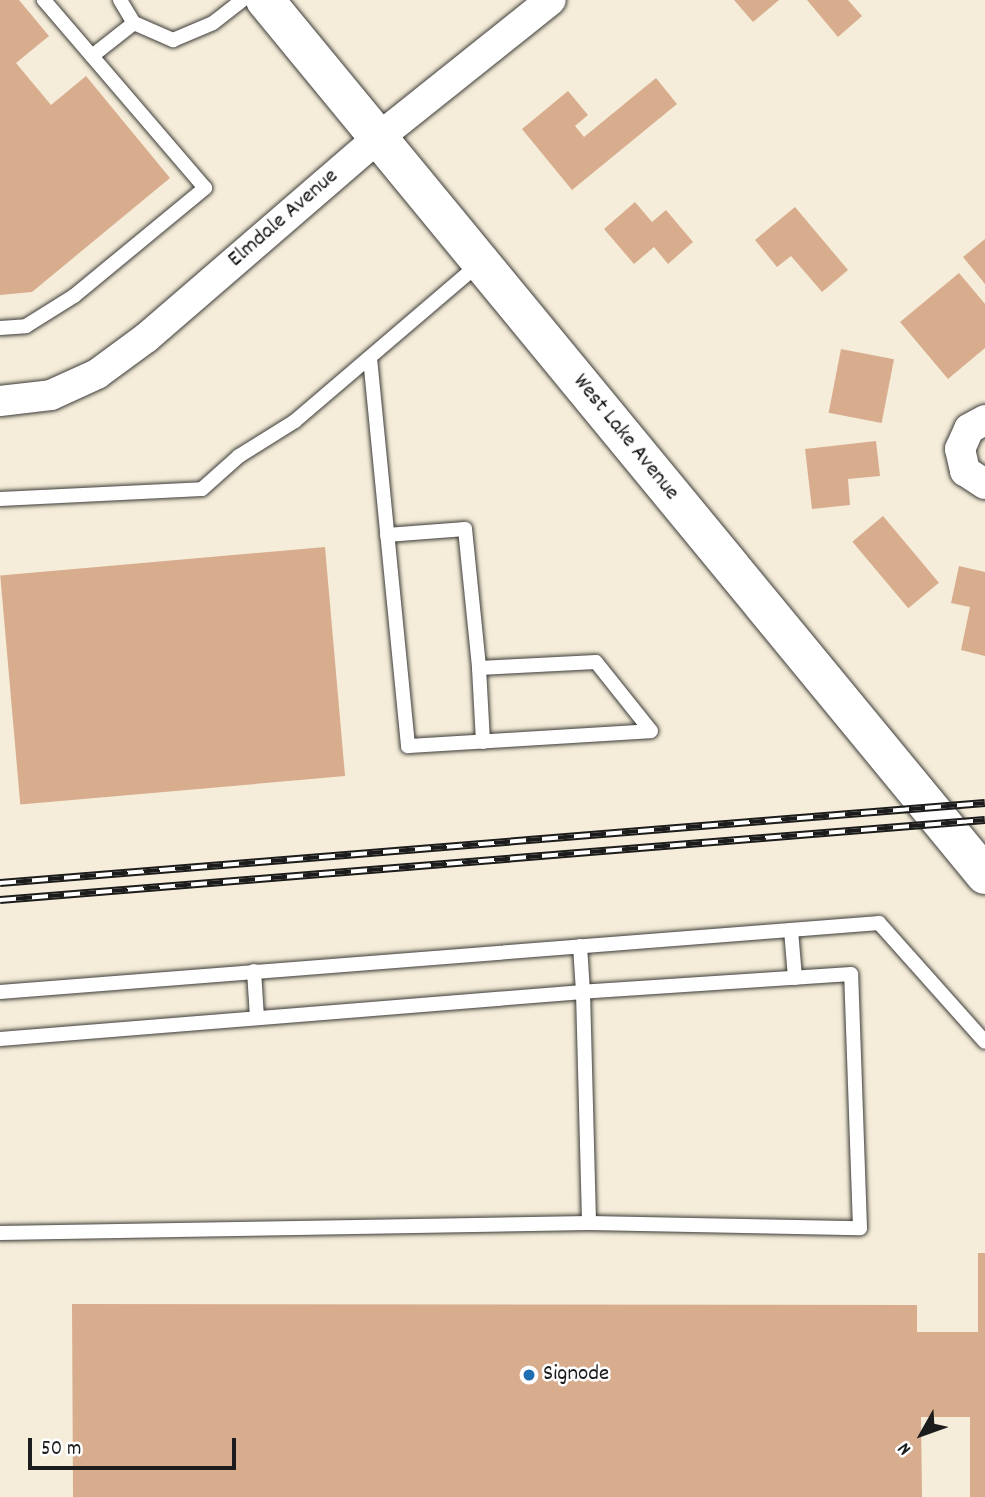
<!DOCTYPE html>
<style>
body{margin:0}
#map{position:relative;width:985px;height:1497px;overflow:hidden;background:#f5edd9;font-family:Dekko,sans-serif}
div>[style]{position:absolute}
.building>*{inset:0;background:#d8ad8e;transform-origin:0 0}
.roads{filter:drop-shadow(0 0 2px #3d3b38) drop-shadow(0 0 2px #3d3b38)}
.lane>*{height:14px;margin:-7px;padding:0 7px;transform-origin:7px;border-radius:7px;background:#fff}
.street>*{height:30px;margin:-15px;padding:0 15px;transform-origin:15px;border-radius:15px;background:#fff}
.secondary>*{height:38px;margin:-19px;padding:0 19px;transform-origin:19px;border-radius:19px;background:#fff}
.rail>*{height:8px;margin-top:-4px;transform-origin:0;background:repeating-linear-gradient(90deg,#fff 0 16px,#1c1c1c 0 32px);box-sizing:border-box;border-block:2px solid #1c1c1c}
.dots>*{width:19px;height:19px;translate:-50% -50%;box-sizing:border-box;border:4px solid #fff;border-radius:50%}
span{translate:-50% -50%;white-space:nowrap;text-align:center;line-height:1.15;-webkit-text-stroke:5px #fff;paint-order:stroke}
.street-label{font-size:23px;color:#1c1c1c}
.poi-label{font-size:23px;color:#1c1c1c}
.left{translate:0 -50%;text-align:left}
.north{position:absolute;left:887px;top:1399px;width:70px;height:70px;-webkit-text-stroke:5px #fff;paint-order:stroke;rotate:230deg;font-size:19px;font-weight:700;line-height:28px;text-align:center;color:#1c1c1c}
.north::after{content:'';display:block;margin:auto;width:24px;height:32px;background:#1c1c1c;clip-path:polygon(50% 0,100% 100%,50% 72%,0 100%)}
.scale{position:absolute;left:28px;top:1438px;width:208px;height:32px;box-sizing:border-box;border:4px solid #1c1c1c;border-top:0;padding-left:9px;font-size:21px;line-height:24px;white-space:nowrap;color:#1c1c1c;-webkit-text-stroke:5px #fff;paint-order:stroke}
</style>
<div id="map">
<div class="building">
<div style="clip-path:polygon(0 0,19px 0,49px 36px,16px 63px,51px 105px,86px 76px,170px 178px,32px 292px,0 295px)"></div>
<div style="clip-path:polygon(734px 0,779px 0,753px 22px)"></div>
<div style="clip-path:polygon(807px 0,848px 0,862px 16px,838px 37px)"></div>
<div style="clip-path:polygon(656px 78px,677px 104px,572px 190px,522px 129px,568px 91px,588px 115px,575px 126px,584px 137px)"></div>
<div style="clip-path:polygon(635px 202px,652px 222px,666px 210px,693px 242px,668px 264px,654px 247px,634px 264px,604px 229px)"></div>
<div style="clip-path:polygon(795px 207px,848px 270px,822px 292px,791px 256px,777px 267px,755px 240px)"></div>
<div style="clip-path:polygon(985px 239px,985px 284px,963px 257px)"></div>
<div style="clip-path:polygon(959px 273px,985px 304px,985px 348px,948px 379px,900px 322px)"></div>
<div style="left:841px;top:349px;width:54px;height:65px;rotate:11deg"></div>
<div style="clip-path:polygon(876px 441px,880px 476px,848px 479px,850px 505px,812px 509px,805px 449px)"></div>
<div style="left:883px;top:516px;width:87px;height:40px;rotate:50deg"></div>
<div style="left:325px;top:547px;width:230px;height:326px;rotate:85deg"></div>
<div style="clip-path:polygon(959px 566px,985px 572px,985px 656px,961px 650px,970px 607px,951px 603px)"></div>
<div style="clip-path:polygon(978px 1253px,985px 1253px,985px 1497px,970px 1497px,970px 1417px,921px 1417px,922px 1497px,73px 1497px,72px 1304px,917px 1305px,917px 1332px,978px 1332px)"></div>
</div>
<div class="roads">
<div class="lane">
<div style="left:120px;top:0;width:27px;rotate:59deg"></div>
<div style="left:134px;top:23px;width:43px;rotate:23.6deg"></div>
<div style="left:173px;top:40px;width:43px;rotate:-23deg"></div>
<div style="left:213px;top:23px;width:37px;rotate:-38deg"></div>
<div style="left:92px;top:56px;width:53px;rotate:-38.2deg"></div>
<div style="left:0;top:328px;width:26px;rotate:-4deg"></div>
<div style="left:26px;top:326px;width:57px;rotate:-32deg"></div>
<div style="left:74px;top:296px;width:170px;rotate:-39.5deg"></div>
<div style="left:205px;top:188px;width:248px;rotate:-130.6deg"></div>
<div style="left:370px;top:358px;width:390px;rotate:84.4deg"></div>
<div style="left:408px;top:746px;width:243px;rotate:-3.5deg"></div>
<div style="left:0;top:499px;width:202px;rotate:-2.8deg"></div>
<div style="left:202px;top:489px;width:50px;rotate:-41.7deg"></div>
<div style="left:239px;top:456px;width:66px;rotate:-32deg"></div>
<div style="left:295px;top:421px;width:243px;rotate:-40.5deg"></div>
<div style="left:387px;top:535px;width:78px;rotate:-4.4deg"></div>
<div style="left:465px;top:529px;width:140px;rotate:84.2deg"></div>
<div style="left:479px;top:668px;width:117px;rotate:-2.9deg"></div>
<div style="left:596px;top:662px;width:88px;rotate:51.4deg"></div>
<div style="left:479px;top:668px;width:74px;rotate:86.9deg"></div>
<div style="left:791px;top:930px;width:48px;rotate:85.2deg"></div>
<div style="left:254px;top:971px;width:47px;rotate:86.3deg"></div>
<div style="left:0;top:992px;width:882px;rotate:-4.49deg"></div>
<div style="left:879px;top:923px;width:159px;rotate:48.3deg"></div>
<div style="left:0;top:1039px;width:585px;rotate:-4.61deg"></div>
<div style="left:583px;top:992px;width:231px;rotate:88.5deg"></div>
<div style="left:589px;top:1223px;width:271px;rotate:1.1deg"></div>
<div style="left:860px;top:1228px;width:254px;rotate:-92deg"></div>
<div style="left:851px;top:974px;width:269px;rotate:176.2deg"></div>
<div style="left:583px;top:992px;width:46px;rotate:-93.7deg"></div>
<div style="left:0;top:1233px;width:589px;rotate:-0.97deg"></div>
</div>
<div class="street">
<div style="left:0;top:401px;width:51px;rotate:-6.7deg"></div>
<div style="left:51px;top:395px;width:51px;rotate:-24.5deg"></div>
<div style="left:97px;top:374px;width:61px;rotate:-36.3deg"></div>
<div style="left:146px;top:338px;width:306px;rotate:-40.8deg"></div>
<div style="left:378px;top:138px;width:221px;rotate:-38.6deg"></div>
<div style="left:985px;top:420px;width:18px;rotate:151deg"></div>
<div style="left:969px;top:429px;width:22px;rotate:114deg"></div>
<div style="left:960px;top:449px;width:23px;rotate:77deg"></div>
<div style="left:965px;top:471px;width:24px;rotate:33deg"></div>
</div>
<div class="secondary">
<div style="left:265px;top:0;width:1133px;rotate:50.55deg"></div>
</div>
</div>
<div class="rail">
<div style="left:0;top:883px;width:988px;rotate:-4.64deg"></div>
<div style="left:0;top:900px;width:988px;rotate:-4.64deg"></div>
</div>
<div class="dots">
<div style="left:529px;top:1375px;background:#1f6fb2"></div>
</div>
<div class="street-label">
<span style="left:284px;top:219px;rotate:-41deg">Elmdale Avenue</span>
<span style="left:625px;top:438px;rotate:51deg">West Lake Avenue</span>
</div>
<div class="poi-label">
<span class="left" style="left:543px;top:1375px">Signode</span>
</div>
<div class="north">N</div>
<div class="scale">50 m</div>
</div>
